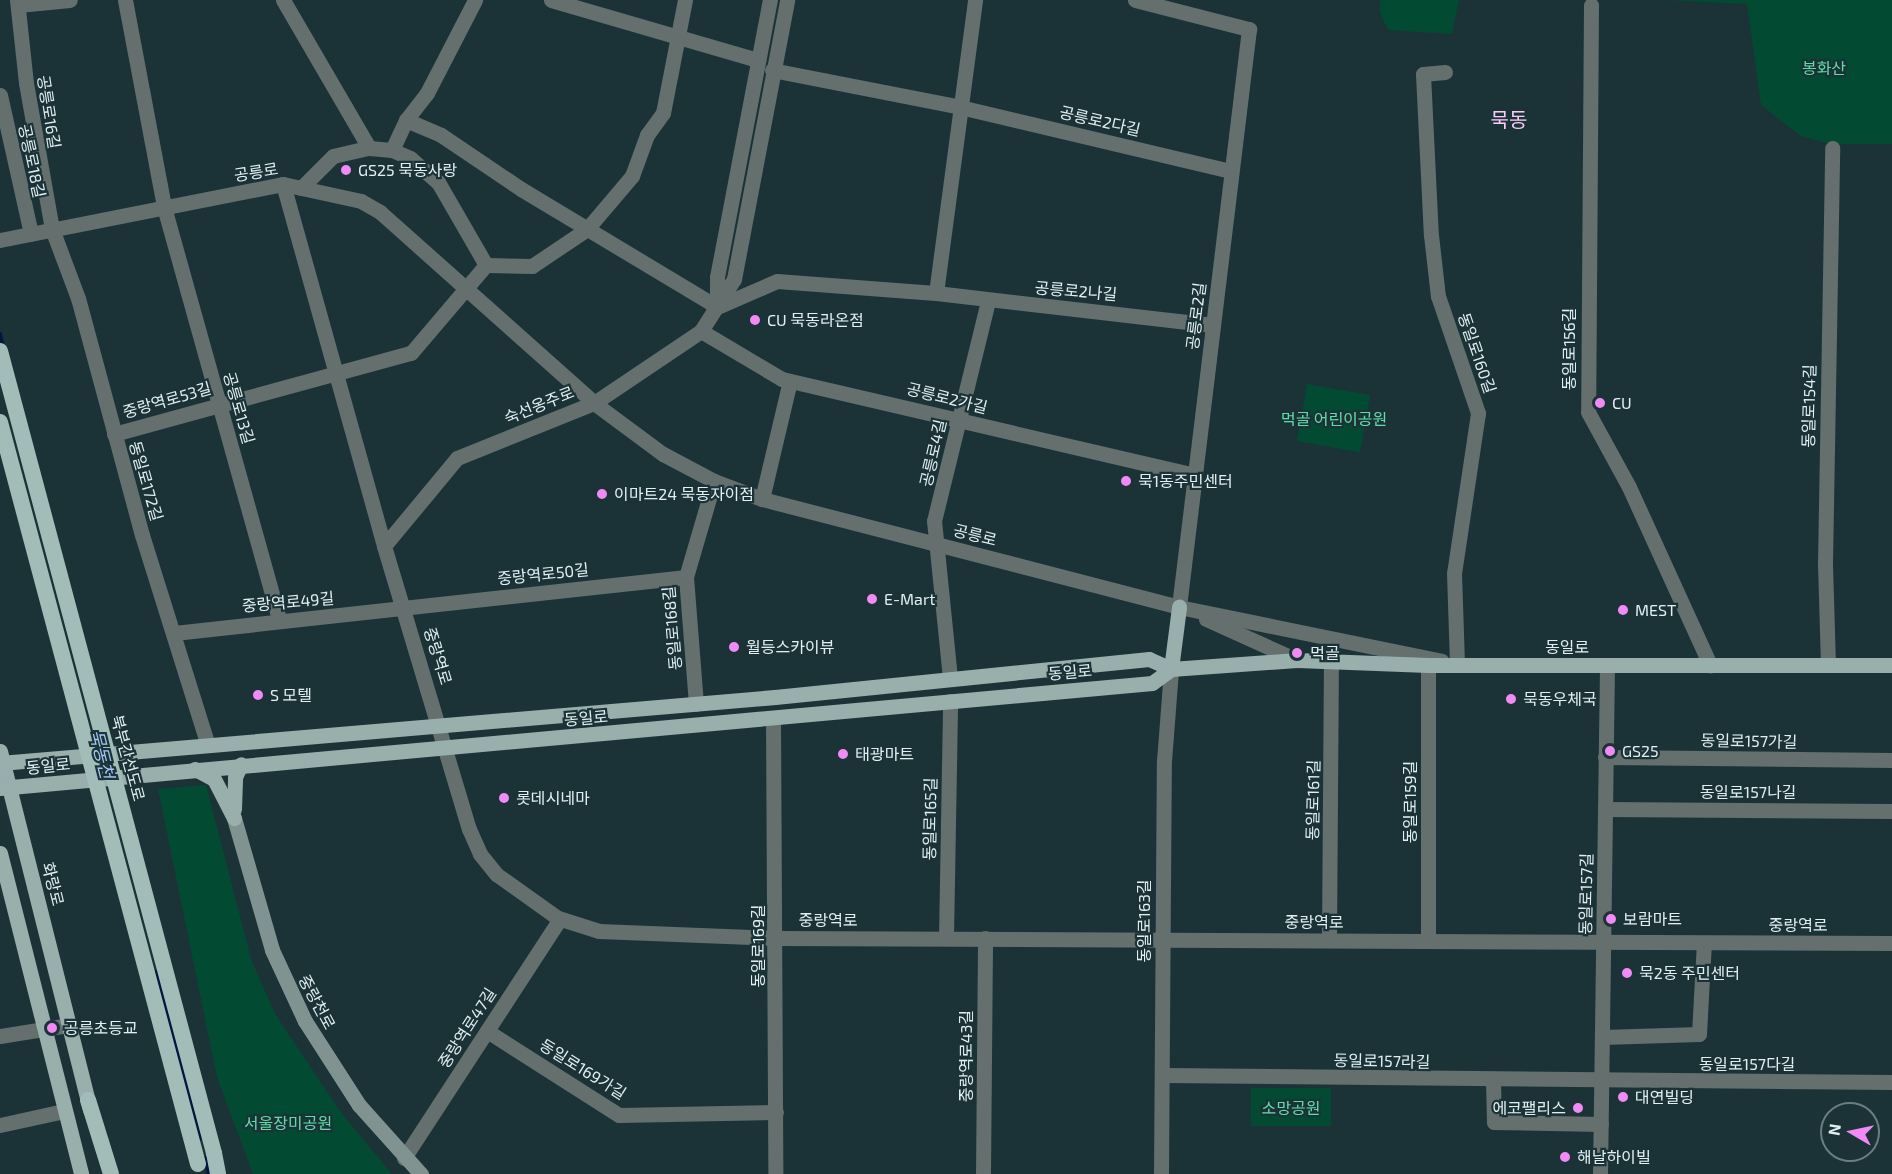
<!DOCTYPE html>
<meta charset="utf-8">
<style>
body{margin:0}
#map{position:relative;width:1892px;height:1174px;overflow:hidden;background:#1b3337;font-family:"Exo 2","Noto Sans KR",sans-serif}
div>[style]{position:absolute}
.green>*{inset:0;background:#024b32;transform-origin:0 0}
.stream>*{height:4px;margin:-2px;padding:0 2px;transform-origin:2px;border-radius:2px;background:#00183f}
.minor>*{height:15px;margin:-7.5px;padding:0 7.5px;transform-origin:7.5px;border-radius:7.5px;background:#646f6e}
.tertiary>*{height:15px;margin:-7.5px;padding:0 7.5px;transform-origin:7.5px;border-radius:7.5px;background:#646f6e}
.secondary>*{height:15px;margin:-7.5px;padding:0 7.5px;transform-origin:7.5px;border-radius:7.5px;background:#819391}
.primary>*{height:15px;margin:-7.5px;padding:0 7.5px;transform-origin:7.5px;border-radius:7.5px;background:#98afac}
.trunk>*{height:16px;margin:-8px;padding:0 8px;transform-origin:8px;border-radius:8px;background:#a2bcb8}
.trunk-bridge>*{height:16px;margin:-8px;padding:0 8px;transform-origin:8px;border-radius:8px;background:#a2bcb8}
.dots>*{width:16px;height:16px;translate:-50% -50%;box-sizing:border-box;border:3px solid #1b3337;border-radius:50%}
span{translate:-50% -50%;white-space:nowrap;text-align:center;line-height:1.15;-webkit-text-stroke:4.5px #1b3337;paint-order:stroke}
.park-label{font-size:16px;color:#61dca8}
.street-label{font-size:16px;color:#e1eff2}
.poi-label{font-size:16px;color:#e1eff2}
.left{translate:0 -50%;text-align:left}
.right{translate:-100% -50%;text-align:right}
.water-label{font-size:18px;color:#a2c6f8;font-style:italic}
.quarter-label{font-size:20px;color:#facbfa}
.north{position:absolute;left:1820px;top:1102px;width:60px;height:60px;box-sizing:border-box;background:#1b3337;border:2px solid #6a7e82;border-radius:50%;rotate:279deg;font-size:16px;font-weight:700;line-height:24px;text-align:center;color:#e1eff2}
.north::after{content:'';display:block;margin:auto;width:21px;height:27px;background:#f18af5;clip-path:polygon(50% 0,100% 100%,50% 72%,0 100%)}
</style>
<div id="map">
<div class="green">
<div style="clip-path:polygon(1380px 0,1459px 0,1452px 34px,1388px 30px,1380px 13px)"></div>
<div style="clip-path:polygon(1667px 0,1892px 0,1892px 144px,1831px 144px,1801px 136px,1761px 105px,1747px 4px)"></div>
<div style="left:1307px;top:384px;width:64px;height:58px;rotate:10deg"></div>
<div style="clip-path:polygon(206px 785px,251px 959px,275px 1014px,342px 1114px,392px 1174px,253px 1174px,217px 1077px,158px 789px)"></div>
<div style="left:1251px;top:1088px;width:80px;height:38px"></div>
</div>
<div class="stream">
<div style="left:0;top:334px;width:13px;rotate:77deg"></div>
<div style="left:157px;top:972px;width:172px;rotate:75.6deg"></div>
<div style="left:205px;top:1158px;width:16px;rotate:76deg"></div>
</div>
<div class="minor">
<div style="left:17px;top:0;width:83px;rotate:83.8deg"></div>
<div style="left:26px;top:83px;width:148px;rotate:79.9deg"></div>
<div style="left:52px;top:229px;width:74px;rotate:69.4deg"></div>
<div style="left:78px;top:298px;width:245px;rotate:74.9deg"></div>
<div style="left:142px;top:535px;width:218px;rotate:72.6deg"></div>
<div style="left:125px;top:0;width:211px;rotate:79.3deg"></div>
<div style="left:164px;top:207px;width:428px;rotate:74.4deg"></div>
<div style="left:283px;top:0;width:171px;rotate:59.8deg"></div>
<div style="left:551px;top:0;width:216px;rotate:16.2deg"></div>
<div style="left:1135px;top:0;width:118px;rotate:14.3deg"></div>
<div style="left:1249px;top:29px;width:582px;rotate:96.91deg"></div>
<div style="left:18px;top:5px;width:52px;rotate:-5.5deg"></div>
<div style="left:1591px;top:5px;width:407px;rotate:90.4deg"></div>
<div style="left:1588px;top:412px;width:85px;rotate:61.3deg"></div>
<div style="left:1629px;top:487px;width:196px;rotate:65.5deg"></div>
<div style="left:772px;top:70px;width:192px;rotate:11.1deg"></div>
<div style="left:960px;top:107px;width:278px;rotate:13.3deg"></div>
<div style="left:1445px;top:72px;width:22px;rotate:175deg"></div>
<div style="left:1423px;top:74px;width:161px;rotate:87.2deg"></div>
<div style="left:1431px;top:235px;width:61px;rotate:83.5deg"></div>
<div style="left:1438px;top:296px;width:124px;rotate:71.1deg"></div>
<div style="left:1478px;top:413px;width:162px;rotate:98.5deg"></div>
<div style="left:1454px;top:573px;width:91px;rotate:88.1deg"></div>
<div style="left:406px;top:120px;width:38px;rotate:23deg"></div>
<div style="left:441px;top:135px;width:97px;rotate:34deg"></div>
<div style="left:521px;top:189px;width:229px;rotate:31deg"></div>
<div style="left:717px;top:307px;width:65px;rotate:-23.4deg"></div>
<div style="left:777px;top:281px;width:159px;rotate:4.3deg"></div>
<div style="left:936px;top:293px;width:279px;rotate:6.6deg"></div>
<div style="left:392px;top:150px;width:20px;rotate:24deg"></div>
<div style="left:410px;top:158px;width:37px;rotate:41deg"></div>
<div style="left:438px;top:182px;width:96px;rotate:60deg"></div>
<div style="left:301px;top:188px;width:45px;rotate:-45deg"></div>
<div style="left:333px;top:156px;width:37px;rotate:-13deg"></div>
<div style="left:369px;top:148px;width:23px;rotate:5deg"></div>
<div style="left:392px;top:150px;width:33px;rotate:-65deg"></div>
<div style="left:406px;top:120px;width:34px;rotate:-52deg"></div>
<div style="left:427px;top:93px;width:105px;rotate:-62.7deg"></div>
<div style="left:936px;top:293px;width:296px;rotate:-82.4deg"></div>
<div style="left:701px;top:331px;width:94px;rotate:30.7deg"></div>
<div style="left:782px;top:379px;width:423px;rotate:13.1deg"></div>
<div style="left:114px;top:434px;width:308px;rotate:-15.3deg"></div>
<div style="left:411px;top:353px;width:116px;rotate:-49.6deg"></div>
<div style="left:486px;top:265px;width:46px;rotate:1.2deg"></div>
<div style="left:532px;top:266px;width:66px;rotate:-33.9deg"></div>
<div style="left:587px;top:229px;width:70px;rotate:-49.7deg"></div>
<div style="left:632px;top:176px;width:44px;rotate:-69.9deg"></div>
<div style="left:647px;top:135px;width:27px;rotate:-54deg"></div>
<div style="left:663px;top:113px;width:115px;rotate:-79deg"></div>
<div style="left:762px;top:499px;width:121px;rotate:-76.7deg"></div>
<div style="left:174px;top:633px;width:515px;rotate:-6.24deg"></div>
<div style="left:1428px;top:665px;width:274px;rotate:90deg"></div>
<div style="left:1828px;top:665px;width:102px;rotate:-91.7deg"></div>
<div style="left:1825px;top:563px;width:415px;rotate:-89deg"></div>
<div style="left:950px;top:678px;width:158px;rotate:-95.8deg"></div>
<div style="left:934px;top:521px;width:227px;rotate:-76.2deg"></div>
<div style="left:696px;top:704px;width:127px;rotate:-94.5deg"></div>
<div style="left:686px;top:577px;width:100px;rotate:-73.7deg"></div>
<div style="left:773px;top:719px;width:455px;rotate:89.7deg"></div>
<div style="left:1605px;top:757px;width:287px;rotate:0.6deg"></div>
<div style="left:1605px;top:809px;width:287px;rotate:0.4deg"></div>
<div style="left:946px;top:938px;width:237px;rotate:-89deg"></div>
<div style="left:1329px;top:940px;width:280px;rotate:-89.6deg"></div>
<div style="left:487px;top:1031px;width:156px;rotate:32.5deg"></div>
<div style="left:619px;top:1115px;width:157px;rotate:-1.1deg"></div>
<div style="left:0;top:1036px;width:70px;rotate:-9.1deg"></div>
<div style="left:1602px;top:1037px;width:97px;rotate:-1.8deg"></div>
<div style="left:1699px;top:1034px;width:91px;rotate:-86.9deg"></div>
<div style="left:1162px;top:1075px;width:730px;rotate:0.55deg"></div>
<div style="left:1493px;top:1080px;width:42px;rotate:88.6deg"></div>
<div style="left:1494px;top:1122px;width:107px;rotate:1.1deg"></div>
<div style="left:0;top:1125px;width:66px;rotate:-12.3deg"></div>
<div style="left:404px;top:1158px;width:285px;rotate:-56.9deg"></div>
<div style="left:983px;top:1174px;width:236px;rotate:-89.5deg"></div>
<div style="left:1161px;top:1174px;width:413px;rotate:-89.6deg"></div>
<div style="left:1164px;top:761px;width:92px;rotate:-85.6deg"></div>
<div style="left:1600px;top:1174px;width:509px;rotate:-89.21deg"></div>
</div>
<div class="tertiary">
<div style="left:0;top:95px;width:142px;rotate:77.4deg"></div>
<div style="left:283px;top:184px;width:376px;rotate:74.4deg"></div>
<div style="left:384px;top:546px;width:295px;rotate:73.3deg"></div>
<div style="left:469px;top:829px;width:27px;rotate:66deg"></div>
<div style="left:480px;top:854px;width:26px;rotate:51deg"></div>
<div style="left:496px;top:874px;width:76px;rotate:35.4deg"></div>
<div style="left:558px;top:918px;width:43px;rotate:17.6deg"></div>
<div style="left:599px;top:931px;width:177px;rotate:2.3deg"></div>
<div style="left:776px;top:938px;width:1116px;rotate:0.26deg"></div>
<div style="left:0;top:240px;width:288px;rotate:-11.2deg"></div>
<div style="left:283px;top:184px;width:80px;rotate:12.3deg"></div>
<div style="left:361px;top:201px;width:22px;rotate:30deg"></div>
<div style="left:380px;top:212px;width:287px;rotate:41.7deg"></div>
<div style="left:594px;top:403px;width:86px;rotate:36.5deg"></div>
<div style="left:663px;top:454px;width:58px;rotate:27.9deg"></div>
<div style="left:714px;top:481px;width:51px;rotate:20.6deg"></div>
<div style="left:762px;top:499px;width:431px;rotate:14.5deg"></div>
<div style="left:1179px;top:607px;width:268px;rotate:11.6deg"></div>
<div style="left:717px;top:307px;width:30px;rotate:-90deg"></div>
<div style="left:717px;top:277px;width:282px;rotate:-79.2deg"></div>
<div style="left:384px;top:546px;width:114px;rotate:-50.3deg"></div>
<div style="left:457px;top:458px;width:148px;rotate:-21.9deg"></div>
<div style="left:594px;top:403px;width:129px;rotate:-33.9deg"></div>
<div style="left:701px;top:331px;width:62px;rotate:-57.6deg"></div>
<div style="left:734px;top:279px;width:284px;rotate:-79.2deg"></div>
<div style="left:1206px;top:619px;width:100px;rotate:24.3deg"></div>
</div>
<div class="secondary">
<div style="left:234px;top:818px;width:137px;rotate:73.9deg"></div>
<div style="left:272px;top:950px;width:78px;rotate:65.1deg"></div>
<div style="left:305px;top:1021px;width:100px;rotate:57.3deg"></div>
<div style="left:359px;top:1105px;width:93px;rotate:48.1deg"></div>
</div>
<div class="primary">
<div style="left:1171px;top:669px;width:63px;rotate:-82.6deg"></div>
<div style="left:0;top:751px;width:370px;rotate:75.9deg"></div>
<div style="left:0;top:763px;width:778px;rotate:-4.87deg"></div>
<div style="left:775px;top:697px;width:376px;rotate:-5.8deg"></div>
<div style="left:1149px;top:659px;width:24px;rotate:24deg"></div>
<div style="left:1171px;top:669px;width:126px;rotate:-4.1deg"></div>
<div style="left:1297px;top:660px;width:131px;rotate:2.2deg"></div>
<div style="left:1428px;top:665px;width:464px"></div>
<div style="left:195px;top:769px;width:21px;rotate:28deg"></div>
<div style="left:214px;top:779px;width:44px;rotate:62.9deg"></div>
<div style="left:0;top:788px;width:1157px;rotate:-5.21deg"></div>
<div style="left:1152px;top:683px;width:24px;rotate:-36deg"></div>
<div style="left:234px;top:809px;width:32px;rotate:-88deg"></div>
<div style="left:235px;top:777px;width:14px;rotate:-65deg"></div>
<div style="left:0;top:853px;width:331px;rotate:75.8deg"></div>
</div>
<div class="trunk">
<div style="left:88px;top:1100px;width:77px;rotate:72.7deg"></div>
<div style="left:214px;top:1153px;width:21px;rotate:79deg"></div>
</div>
<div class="trunk-bridge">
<div style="left:0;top:351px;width:830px;rotate:75.06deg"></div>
<div style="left:0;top:422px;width:768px;rotate:75.06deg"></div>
</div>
<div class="dots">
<div style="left:346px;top:170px;background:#f18af5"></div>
<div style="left:755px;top:320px;background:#f18af5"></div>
<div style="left:1600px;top:403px;background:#f18af5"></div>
<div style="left:1126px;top:481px;background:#f18af5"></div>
<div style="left:602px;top:494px;background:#f18af5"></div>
<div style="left:872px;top:599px;background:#f18af5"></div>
<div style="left:1623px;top:610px;background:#f18af5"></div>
<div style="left:734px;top:647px;background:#f18af5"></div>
<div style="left:1297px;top:653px;background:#f18af5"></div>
<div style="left:258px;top:695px;background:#f18af5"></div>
<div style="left:1511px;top:699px;background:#f18af5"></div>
<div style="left:1610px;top:751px;background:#f18af5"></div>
<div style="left:843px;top:754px;background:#f18af5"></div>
<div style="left:504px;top:798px;background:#f18af5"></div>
<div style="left:1611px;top:919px;background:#f18af5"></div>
<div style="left:1627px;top:973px;background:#f18af5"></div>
<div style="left:52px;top:1028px;background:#f18af5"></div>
<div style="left:1623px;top:1097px;background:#f18af5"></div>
<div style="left:1578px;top:1108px;background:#f18af5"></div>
<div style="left:1565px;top:1157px;background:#f18af5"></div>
</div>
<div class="park-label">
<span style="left:1824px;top:68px">봉화산</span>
<span style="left:1334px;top:419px">먹골 어린이공원</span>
<span style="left:1291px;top:1108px">소망공원</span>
<span style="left:288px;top:1123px">서울장미공원</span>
</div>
<div class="street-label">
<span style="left:49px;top:112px;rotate:81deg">공릉로16길</span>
<span style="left:1100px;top:121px;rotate:13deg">공릉로2다길</span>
<span style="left:32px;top:161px;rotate:78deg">공릉로18길</span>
<span style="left:256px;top:172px;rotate:-9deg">공릉로</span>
<span style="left:1076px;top:291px;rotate:5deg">공릉로2나길</span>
<span style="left:1196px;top:316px;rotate:-83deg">공릉로2길</span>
<span style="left:1569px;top:349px;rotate:-90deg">동일로156길</span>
<span style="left:1477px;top:353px;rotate:71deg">동일로160길</span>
<span style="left:947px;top:398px;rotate:14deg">공릉로2가길</span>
<span style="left:167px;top:400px;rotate:-16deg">중랑역로53길</span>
<span style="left:539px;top:405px;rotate:-22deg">숙선옹주로</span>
<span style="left:1809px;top:406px;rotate:-89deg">동일로154길</span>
<span style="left:239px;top:408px;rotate:74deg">공릉로13길</span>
<span style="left:933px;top:453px;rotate:-77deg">공릉로4길</span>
<span style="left:146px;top:481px;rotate:74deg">동일로172길</span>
<span style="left:975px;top:535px;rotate:14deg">공릉로</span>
<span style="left:543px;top:574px;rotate:-6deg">중랑역로50길</span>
<span style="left:288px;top:602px;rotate:-5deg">중랑역로49길</span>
<span style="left:672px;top:628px;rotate:-95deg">동일로168길</span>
<span style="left:1567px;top:647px">동일로</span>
<span style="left:438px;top:656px;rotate:73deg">중랑역로</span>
<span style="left:1070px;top:672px;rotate:-5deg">동일로</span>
<span style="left:586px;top:718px;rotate:-5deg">동일로</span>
<span style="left:1749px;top:741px;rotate:1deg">동일로157가길</span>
<span style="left:128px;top:758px;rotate:75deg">북부간선도로</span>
<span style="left:48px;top:766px;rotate:-6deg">동일로</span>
<span style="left:1748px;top:792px">동일로157나길</span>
<span style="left:1313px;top:800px;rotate:-89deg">동일로161길</span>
<span style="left:1410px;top:802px;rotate:-90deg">동일로159길</span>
<span style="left:930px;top:819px;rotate:-89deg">동일로165길</span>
<span style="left:53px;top:884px;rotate:76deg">화랑로</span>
<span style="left:1586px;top:894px;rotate:-89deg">동일로157길</span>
<span style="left:828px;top:920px">중랑역로</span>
<span style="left:1144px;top:921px;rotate:-90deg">동일로163길</span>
<span style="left:1314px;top:922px">중랑역로</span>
<span style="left:1798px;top:925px">중랑역로</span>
<span style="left:758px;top:946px;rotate:-90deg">동일로169길</span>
<span style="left:317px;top:1002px;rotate:62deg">중랑천로</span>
<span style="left:467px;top:1028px;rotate:-57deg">중랑역로47길</span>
<span style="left:966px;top:1056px;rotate:-90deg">중랑역로43길</span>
<span style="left:1382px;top:1061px;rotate:1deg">동일로157라길</span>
<span style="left:1747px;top:1064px">동일로157다길</span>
<span style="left:583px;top:1069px;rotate:32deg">동일로169가길</span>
</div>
<div class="poi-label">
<span class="left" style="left:358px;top:170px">GS25 묵동사랑</span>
<span class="left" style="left:767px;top:320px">CU 묵동라온점</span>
<span class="left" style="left:1612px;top:403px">CU</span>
<span class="left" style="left:1138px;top:481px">묵1동주민센터</span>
<span class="left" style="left:614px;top:494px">이마트24 묵동자이점</span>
<span class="left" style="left:884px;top:599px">E-Mart</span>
<span class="left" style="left:1635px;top:610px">MEST</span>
<span class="left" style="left:746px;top:647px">월등스카이뷰</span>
<span class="left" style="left:1310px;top:653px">먹골</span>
<span class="left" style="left:270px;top:695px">S 모텔</span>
<span class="left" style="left:1523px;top:699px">묵동우체국</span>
<span class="left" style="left:1622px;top:751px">GS25</span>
<span class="left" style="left:855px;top:754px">태광마트</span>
<span class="left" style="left:516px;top:798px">롯데시네마</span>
<span class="left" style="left:1623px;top:919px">보람마트</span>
<span class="left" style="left:1639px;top:973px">묵2동 주민센터</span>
<span class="left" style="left:64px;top:1028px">공릉초등교</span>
<span class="left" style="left:1635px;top:1097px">대연빌딩</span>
<span class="right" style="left:1566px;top:1108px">에코팰리스</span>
<span class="left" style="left:1577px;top:1157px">해날하이빌</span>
</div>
<div class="water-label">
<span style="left:102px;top:754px;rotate:76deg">묵동천</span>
</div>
<div class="quarter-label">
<span style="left:1509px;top:119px">묵동</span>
</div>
<div class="north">N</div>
</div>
